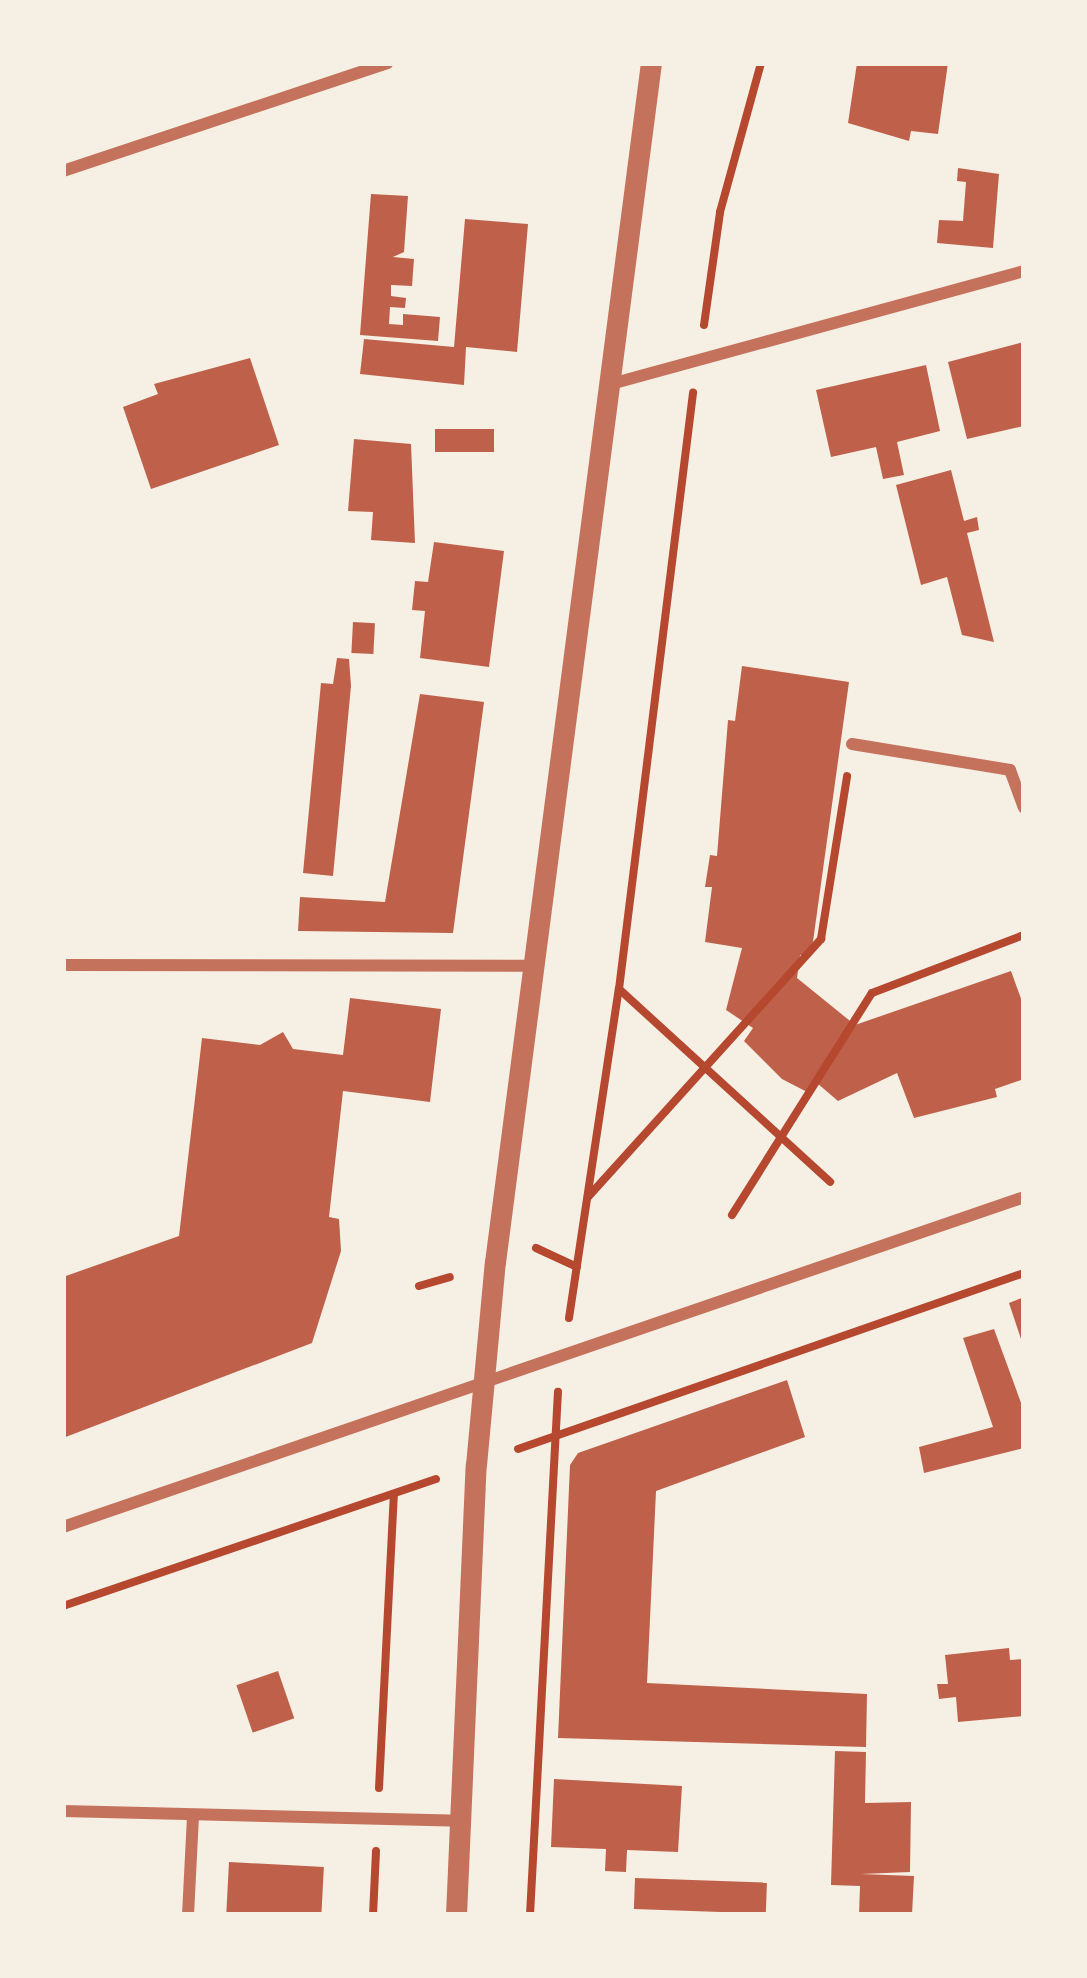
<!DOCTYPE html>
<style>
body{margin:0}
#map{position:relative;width:1087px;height:1978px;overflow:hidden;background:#f6efe4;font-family:"Times New Roman",serif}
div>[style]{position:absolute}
.building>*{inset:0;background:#bf614a;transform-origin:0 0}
.path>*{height:8px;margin:-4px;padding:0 4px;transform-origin:4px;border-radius:4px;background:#b5482f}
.minor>*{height:12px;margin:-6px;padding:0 6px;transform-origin:6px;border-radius:6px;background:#c5725c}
.tertiary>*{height:21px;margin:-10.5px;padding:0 10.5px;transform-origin:10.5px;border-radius:10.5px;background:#c5725c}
span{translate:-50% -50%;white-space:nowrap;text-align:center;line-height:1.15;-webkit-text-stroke:9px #f6efe4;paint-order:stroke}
.frame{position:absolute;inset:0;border:66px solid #f6efe4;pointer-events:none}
</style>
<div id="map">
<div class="building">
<div style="clip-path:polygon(857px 63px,948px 63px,938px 134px,911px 131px,909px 141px,848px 123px)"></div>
<div style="clip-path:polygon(958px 168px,999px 174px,993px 248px,937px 243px,939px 220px,963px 221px,966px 182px,957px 181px)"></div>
<div style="clip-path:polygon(371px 194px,408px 196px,404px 252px,393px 257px,414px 259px,412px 286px,391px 285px,391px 296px,406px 298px,405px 308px,390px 307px,389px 324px,403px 325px,403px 314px,440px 317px,438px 341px,360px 335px)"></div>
<div style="clip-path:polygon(465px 219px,528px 224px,517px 352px,466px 347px,464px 385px,360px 374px,364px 339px,454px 347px)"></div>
<div style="clip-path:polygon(1024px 342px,1024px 426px,967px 439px,948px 362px)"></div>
<div style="clip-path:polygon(250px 358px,279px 445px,151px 489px,123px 407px,158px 394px,154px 384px)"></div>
<div style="clip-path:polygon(926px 365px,940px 431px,897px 442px,904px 475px,883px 479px,876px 447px,831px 457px,816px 390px)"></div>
<div style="left:435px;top:429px;width:59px;height:23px"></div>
<div style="clip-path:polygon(354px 439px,411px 444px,415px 543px,371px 540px,373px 512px,348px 511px)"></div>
<div style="clip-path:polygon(951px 470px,964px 521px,977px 517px,979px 530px,967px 533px,994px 642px,962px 635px,947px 577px,921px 585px,896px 485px)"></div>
<div style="clip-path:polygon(434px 542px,504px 551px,489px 667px,420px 658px,425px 611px,412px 610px,415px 581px,428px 582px)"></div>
<div style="left:353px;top:622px;width:22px;height:31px;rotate:3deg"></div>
<div style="clip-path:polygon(337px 658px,349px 659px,351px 686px,333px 876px,303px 873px,321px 683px,333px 684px)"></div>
<div style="clip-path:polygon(742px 666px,849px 682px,811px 956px,800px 955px,797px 978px,855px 1025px,1011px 971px,1024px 1007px,1024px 1079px,995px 1089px,997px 1097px,914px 1118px,897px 1073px,838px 1101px,817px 1083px,809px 1093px,782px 1079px,744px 1041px,753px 1028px,726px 1010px,742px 948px,705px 942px,712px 887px,705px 887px,710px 855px,717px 856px,728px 720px,735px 721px)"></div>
<div style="clip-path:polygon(420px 694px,484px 702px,453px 933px,298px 931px,300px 897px,385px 902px)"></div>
<div style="clip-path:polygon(350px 998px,441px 1009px,430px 1102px,343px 1091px,329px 1217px,339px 1219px,341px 1251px,312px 1343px,63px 1438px,63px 1277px,179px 1236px,202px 1038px,260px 1045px,283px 1032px,293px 1049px,343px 1055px)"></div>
<div style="clip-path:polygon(1024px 1297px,1024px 1345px,1023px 1345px,1009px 1303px)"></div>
<div style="clip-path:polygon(994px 1329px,1024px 1411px,1024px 1448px,924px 1473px,919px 1447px,993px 1427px,963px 1338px)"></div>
<div style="clip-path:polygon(787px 1380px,805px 1437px,656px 1491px,647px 1683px,867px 1694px,866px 1747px,558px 1738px,570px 1465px,578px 1453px)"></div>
<div style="clip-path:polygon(1009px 1648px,1010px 1660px,1024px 1659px,1024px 1716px,958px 1722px,956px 1697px,939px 1699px,937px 1684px,948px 1684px,945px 1655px)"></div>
<div style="left:278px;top:1671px;width:50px;height:44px;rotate:71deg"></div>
<div style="clip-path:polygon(835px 1751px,866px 1752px,865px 1803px,911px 1802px,910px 1872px,861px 1874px,914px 1876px,912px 1915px,859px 1915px,860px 1886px,831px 1885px)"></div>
<div style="clip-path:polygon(554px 1779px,682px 1786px,678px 1852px,627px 1850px,626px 1872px,605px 1871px,606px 1849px,551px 1847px)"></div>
<div style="left:229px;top:1862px;width:95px;height:53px;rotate:3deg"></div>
<div style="left:635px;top:1878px;width:132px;height:31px;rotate:2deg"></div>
</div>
<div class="path">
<div style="left:704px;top:325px;width:114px;rotate:-81.9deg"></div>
<div style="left:720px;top:212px;width:155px;rotate:-74.6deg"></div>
<div style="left:619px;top:989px;width:286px;rotate:42.4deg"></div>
<div style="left:588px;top:1197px;width:348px;rotate:-47.9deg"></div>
<div style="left:821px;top:939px;width:165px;rotate:-80.9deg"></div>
<div style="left:732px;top:1215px;width:262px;rotate:-57.8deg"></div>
<div style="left:872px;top:993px;width:163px;rotate:-20.9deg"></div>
<div style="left:536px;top:1248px;width:45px;rotate:24.9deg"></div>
<div style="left:419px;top:1286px;width:32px;rotate:-16deg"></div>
<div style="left:569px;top:1318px;width:333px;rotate:-81.4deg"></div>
<div style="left:619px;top:989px;width:601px;rotate:-82.92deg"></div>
<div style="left:518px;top:1449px;width:536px;rotate:-19.18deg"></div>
<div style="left:63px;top:1606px;width:394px;rotate:-18.8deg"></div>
<div style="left:379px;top:1788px;width:294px;rotate:-87.1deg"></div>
<div style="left:373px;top:1915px;width:64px;rotate:-87.3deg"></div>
<div style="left:530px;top:1915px;width:524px;rotate:-86.94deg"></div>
</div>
<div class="minor">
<div style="left:63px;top:171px;width:342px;rotate:-18.4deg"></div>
<div style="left:611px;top:384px;width:428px;rotate:-15.3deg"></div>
<div style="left:852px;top:744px;width:160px;rotate:9.3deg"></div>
<div style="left:1010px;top:770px;width:40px;rotate:69.8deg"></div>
<div style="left:63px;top:965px;width:473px;rotate:0.1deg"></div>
<div style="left:63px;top:1527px;width:1016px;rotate:-18.95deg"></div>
<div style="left:63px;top:1811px;width:397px;rotate:1.4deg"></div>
<div style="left:188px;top:1915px;width:100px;rotate:-87.1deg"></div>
</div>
<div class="tertiary">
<div style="left:456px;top:1915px;width:450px;rotate:-87.5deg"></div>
<div style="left:476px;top:1465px;width:204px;rotate:-84.7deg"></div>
<div style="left:495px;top:1262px;width:1209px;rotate:-82.59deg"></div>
</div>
<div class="frame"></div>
</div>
